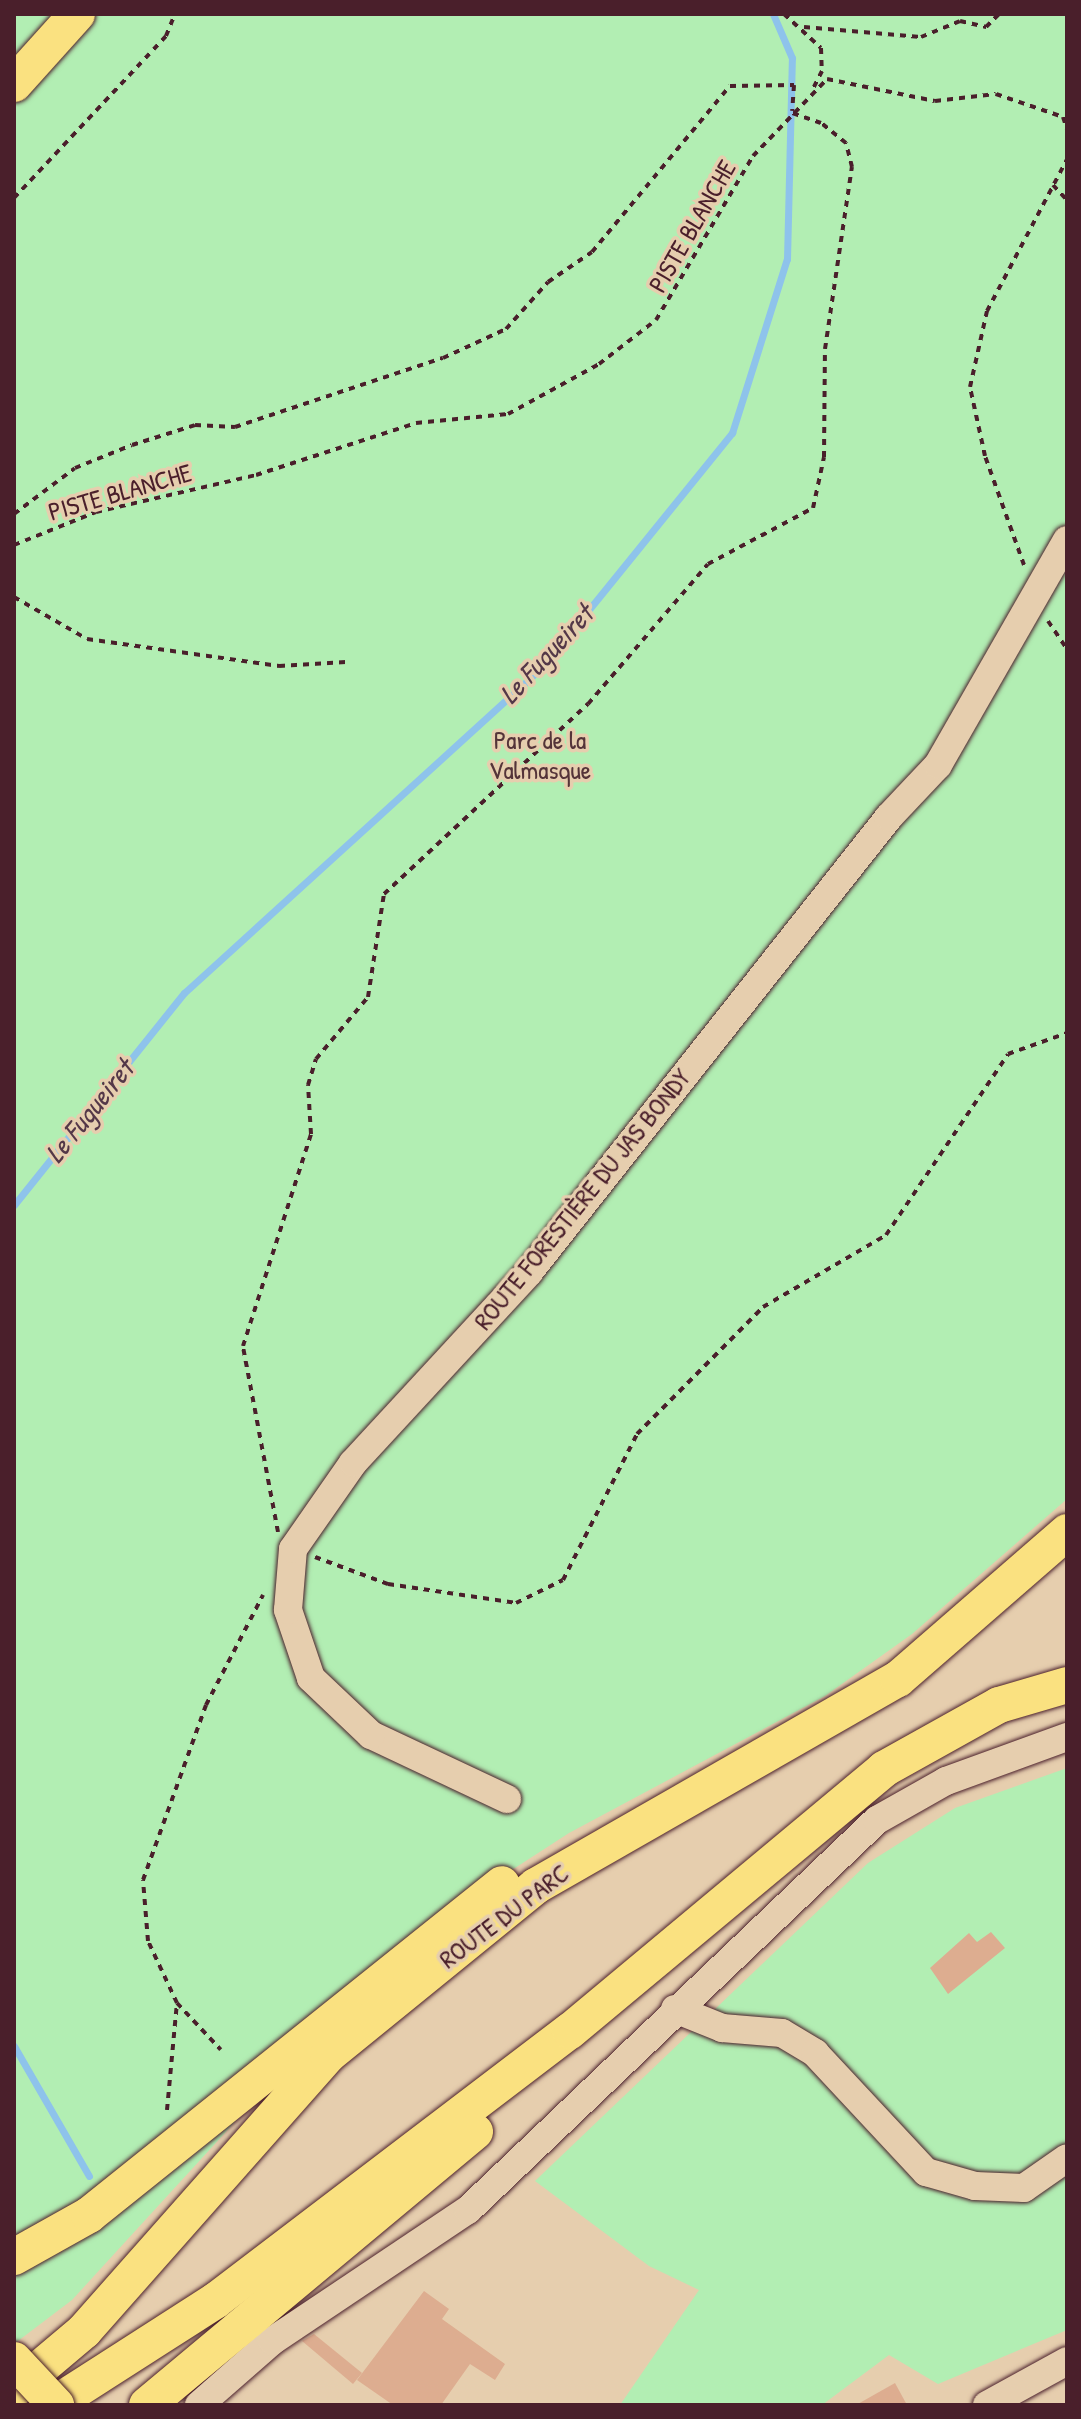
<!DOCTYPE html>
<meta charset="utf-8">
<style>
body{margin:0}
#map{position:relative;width:1081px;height:2419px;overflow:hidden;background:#e6ceae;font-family:"Patrick Hand",sans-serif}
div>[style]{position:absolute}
.green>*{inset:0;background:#b2eeb3}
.stream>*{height:7px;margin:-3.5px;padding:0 3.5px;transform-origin:3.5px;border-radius:3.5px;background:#8ec3eb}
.building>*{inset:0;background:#ddad90}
.path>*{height:4px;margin-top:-2px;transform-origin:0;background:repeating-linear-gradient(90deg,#4a1f2b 0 6px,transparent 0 12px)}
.roads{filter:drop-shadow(0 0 2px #4a1f2b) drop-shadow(0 0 2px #4a1f2b)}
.minor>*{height:28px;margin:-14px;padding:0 14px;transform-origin:14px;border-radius:14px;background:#e6ceae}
.major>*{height:36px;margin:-18px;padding:0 18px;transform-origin:18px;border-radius:18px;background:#fae180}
.bridges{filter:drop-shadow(0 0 2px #4a1f2b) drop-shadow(0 0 2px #4a1f2b)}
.major-bridge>*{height:36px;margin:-18px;padding:0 18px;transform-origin:18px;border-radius:18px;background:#fae180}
span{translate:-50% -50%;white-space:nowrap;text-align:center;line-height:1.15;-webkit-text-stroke:7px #e6ceae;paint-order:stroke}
.street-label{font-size:26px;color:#4a1f2b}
.park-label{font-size:26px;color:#543439}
.water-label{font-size:28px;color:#543848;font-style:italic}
.frame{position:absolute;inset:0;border:16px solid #4a1f2b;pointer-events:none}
</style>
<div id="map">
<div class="green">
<div style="clip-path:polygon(14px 14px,1067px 14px,1067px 1499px,912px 1634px,825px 1696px,569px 1833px,399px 1943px,72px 2300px,14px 2344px)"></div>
<div style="clip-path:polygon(1067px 1768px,1067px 2330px,938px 2384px,889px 2355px,822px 2405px,620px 2405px,699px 2290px,649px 2266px,535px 2181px,868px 1863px,955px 1808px)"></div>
</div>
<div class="stream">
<div style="left:14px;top:1205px;width:272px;rotate:-51.3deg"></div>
<div style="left:184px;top:993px;width:487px;rotate:-42.3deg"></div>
<div style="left:544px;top:665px;width:299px;rotate:-51deg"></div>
<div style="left:732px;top:433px;width:182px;rotate:-72.5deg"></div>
<div style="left:787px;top:259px;width:201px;rotate:-88.6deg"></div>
<div style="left:792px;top:58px;width:48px;rotate:-113.4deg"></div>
<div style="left:14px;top:2046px;width:150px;rotate:60deg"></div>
</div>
<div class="building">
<div style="clip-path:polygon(991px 1932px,1005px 1948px,948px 1994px,930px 1968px,969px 1933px,977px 1942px)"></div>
<div style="clip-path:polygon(424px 2291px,449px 2309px,442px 2319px,505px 2364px,495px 2380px,470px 2364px,441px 2405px,393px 2405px,357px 2380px)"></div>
<div style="clip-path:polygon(314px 2334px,362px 2373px,353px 2384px,302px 2341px)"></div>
<div style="clip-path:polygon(895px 2383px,907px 2405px,856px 2405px)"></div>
</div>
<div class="path">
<div style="left:784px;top:14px;width:50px;rotate:42.6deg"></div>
<div style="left:821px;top:48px;width:23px;rotate:88deg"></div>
<div style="left:822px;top:71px;width:22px;rotate:117deg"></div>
<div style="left:804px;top:27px;width:117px;rotate:4.9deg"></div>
<div style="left:921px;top:37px;width:42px;rotate:-22.3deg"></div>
<div style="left:960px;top:21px;width:27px;rotate:13deg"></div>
<div style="left:986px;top:27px;width:18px;rotate:-45deg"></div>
<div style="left:1053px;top:185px;width:21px;rotate:47deg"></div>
<div style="left:14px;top:198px;width:222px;rotate:-46.8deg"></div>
<div style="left:166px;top:36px;width:24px;rotate:-68deg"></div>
<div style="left:14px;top:514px;width:76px;rotate:-37deg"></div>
<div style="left:75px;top:468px;width:61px;rotate:-22deg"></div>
<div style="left:132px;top:445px;width:66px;rotate:-17.6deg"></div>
<div style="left:195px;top:425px;width:40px;rotate:2.9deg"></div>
<div style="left:235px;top:427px;width:219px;rotate:-18.4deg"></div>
<div style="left:443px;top:358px;width:69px;rotate:-24.7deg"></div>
<div style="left:506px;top:329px;width:63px;rotate:-48.2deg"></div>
<div style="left:548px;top:282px;width:53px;rotate:-34.3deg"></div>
<div style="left:592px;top:252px;width:216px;rotate:-50.3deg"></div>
<div style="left:730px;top:86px;width:64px;rotate:-0.9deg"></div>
<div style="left:794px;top:85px;width:26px;rotate:94deg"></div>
<div style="left:14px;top:545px;width:88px;rotate:-21.9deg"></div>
<div style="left:96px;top:512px;width:164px;rotate:-13deg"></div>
<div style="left:256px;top:475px;width:168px;rotate:-18deg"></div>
<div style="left:416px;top:423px;width:92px;rotate:-5.6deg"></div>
<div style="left:508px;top:414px;width:104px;rotate:-28.8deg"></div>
<div style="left:599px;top:364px;width:72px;rotate:-37.7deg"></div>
<div style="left:656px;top:320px;width:191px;rotate:-59.4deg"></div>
<div style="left:753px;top:156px;width:107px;rotate:-46.1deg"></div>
<div style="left:827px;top:79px;width:110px;rotate:11.5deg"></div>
<div style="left:935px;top:101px;width:61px;rotate:-6.5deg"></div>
<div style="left:996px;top:94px;width:71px;rotate:18.9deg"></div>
<div style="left:1063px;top:117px;width:13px;rotate:72deg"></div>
<div style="left:1024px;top:565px;width:116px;rotate:-109.7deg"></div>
<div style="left:985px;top:456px;width:71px;rotate:-102.3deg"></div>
<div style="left:970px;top:387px;width:78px;rotate:-77.4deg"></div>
<div style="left:987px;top:311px;width:172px;rotate:-62.2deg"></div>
<div style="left:14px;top:597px;width:84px;rotate:29.9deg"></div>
<div style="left:87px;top:639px;width:194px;rotate:8deg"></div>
<div style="left:279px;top:666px;width:67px;rotate:-3.4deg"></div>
<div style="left:1048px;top:621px;width:34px;rotate:56deg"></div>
<div style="left:278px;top:1532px;width:189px;rotate:-100.7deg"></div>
<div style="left:243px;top:1346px;width:223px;rotate:-72.2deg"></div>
<div style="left:311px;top:1134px;width:49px;rotate:-93.5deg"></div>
<div style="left:308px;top:1085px;width:27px;rotate:-73deg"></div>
<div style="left:316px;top:1059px;width:81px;rotate:-50deg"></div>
<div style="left:368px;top:997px;width:104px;rotate:-81.2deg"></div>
<div style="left:384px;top:894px;width:279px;rotate:-43deg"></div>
<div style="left:588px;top:704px;width:184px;rotate:-49.4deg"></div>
<div style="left:708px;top:564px;width:119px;rotate:-28.1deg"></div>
<div style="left:813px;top:508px;width:52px;rotate:-77.8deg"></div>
<div style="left:824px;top:457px;width:108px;rotate:-89.5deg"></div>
<div style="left:825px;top:349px;width:184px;rotate:-81.6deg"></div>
<div style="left:852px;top:167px;width:25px;rotate:-104deg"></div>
<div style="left:846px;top:143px;width:32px;rotate:-141deg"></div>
<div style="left:821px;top:123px;width:31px;rotate:-161deg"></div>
<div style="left:315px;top:1557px;width:78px;rotate:20.3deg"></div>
<div style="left:388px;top:1584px;width:129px;rotate:8.4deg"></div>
<div style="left:516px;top:1603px;width:52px;rotate:-26.1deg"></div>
<div style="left:563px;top:1580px;width:164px;rotate:-63.1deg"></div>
<div style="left:637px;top:1434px;width:179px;rotate:-45.2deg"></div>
<div style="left:763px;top:1307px;width:143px;rotate:-30.3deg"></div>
<div style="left:886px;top:1235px;width:218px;rotate:-56deg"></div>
<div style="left:1008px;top:1054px;width:63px;rotate:-19.6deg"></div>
<div style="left:177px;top:2003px;width:64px;rotate:46.9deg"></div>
<div style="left:167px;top:2110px;width:107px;rotate:-84.7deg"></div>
<div style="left:177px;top:2003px;width:68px;rotate:-115.1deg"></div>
<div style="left:148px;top:1941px;width:61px;rotate:-94.7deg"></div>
<div style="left:143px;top:1880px;width:186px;rotate:-70.2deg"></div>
<div style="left:206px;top:1705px;width:124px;rotate:-62.6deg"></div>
</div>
<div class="roads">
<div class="minor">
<div style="left:507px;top:1799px;width:150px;rotate:-154.8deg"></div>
<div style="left:371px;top:1735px;width:83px;rotate:-136.5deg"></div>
<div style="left:311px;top:1678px;width:72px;rotate:-108.7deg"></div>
<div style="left:288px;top:1610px;width:61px;rotate:-85.3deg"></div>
<div style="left:293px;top:1549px;width:105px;rotate:-55.1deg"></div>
<div style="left:353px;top:1463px;width:260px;rotate:-47.3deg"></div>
<div style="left:529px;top:1272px;width:580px;rotate:-51.65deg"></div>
<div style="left:889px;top:817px;width:71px;rotate:-46.7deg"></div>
<div style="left:938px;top:765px;width:259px;rotate:-60.2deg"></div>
<div style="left:675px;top:2009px;width:51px;rotate:22deg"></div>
<div style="left:722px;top:2028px;width:60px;rotate:4.8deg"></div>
<div style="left:782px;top:2033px;width:39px;rotate:31deg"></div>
<div style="left:815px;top:2053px;width:163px;rotate:47deg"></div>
<div style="left:926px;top:2172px;width:51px;rotate:15.9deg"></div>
<div style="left:975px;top:2186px;width:49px;rotate:2.3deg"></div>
<div style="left:1024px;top:2188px;width:52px;rotate:-34.9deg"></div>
<div style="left:199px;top:2405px;width:97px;rotate:-41.2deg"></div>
<div style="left:272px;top:2341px;width:236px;rotate:-33.8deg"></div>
<div style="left:468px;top:2210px;width:565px;rotate:-43.64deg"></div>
<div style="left:877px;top:1820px;width:79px;rotate:-29.5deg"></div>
<div style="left:946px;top:1781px;width:129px;rotate:-20deg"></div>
<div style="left:987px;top:2405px;width:91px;rotate:-28.8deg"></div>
</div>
<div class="major">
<div style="left:14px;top:84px;width:94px;rotate:-48deg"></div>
<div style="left:14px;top:2257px;width:86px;rotate:-29.2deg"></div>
<div style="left:89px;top:2215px;width:529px;rotate:-38.71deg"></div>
<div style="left:14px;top:2390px;width:92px;rotate:-40.1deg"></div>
<div style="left:84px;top:2331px;width:368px;rotate:-48.5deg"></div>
<div style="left:328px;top:2055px;width:268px;rotate:-39.1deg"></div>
<div style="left:536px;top:1886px;width:417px;rotate:-29.8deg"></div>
<div style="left:898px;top:1679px;width:224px;rotate:-41deg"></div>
<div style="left:53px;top:2405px;width:193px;rotate:-32.7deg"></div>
<div style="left:215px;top:2301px;width:446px;rotate:-37.3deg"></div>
<div style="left:570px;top:2031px;width:409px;rotate:-39.8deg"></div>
<div style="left:884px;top:1769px;width:132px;rotate:-29.1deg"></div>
<div style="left:999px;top:1705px;width:71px;rotate:-16.4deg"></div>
<div style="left:147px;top:2405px;width:427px;rotate:-39.8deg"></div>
</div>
</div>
<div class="bridges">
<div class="major-bridge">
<div style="left:14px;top:2360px;width:62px;rotate:47deg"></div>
</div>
</div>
<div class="street-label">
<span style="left:692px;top:226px;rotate:-60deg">PISTE BLANCHE</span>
<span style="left:120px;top:492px;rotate:-16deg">PISTE BLANCHE</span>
<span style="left:582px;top:1199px;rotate:-51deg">ROUTE FORESTIÈRE DU JAS BONDY</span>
<span style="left:504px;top:1916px;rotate:-37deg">ROUTE DU PARC</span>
</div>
<div class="park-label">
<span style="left:540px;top:755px">Parc de la<br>Valmasque</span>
</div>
<div class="water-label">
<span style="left:546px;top:654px;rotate:-47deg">Le Fugueiret</span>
<span style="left:89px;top:1111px;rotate:-51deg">Le Fugueiret</span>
</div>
<div class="frame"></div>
</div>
